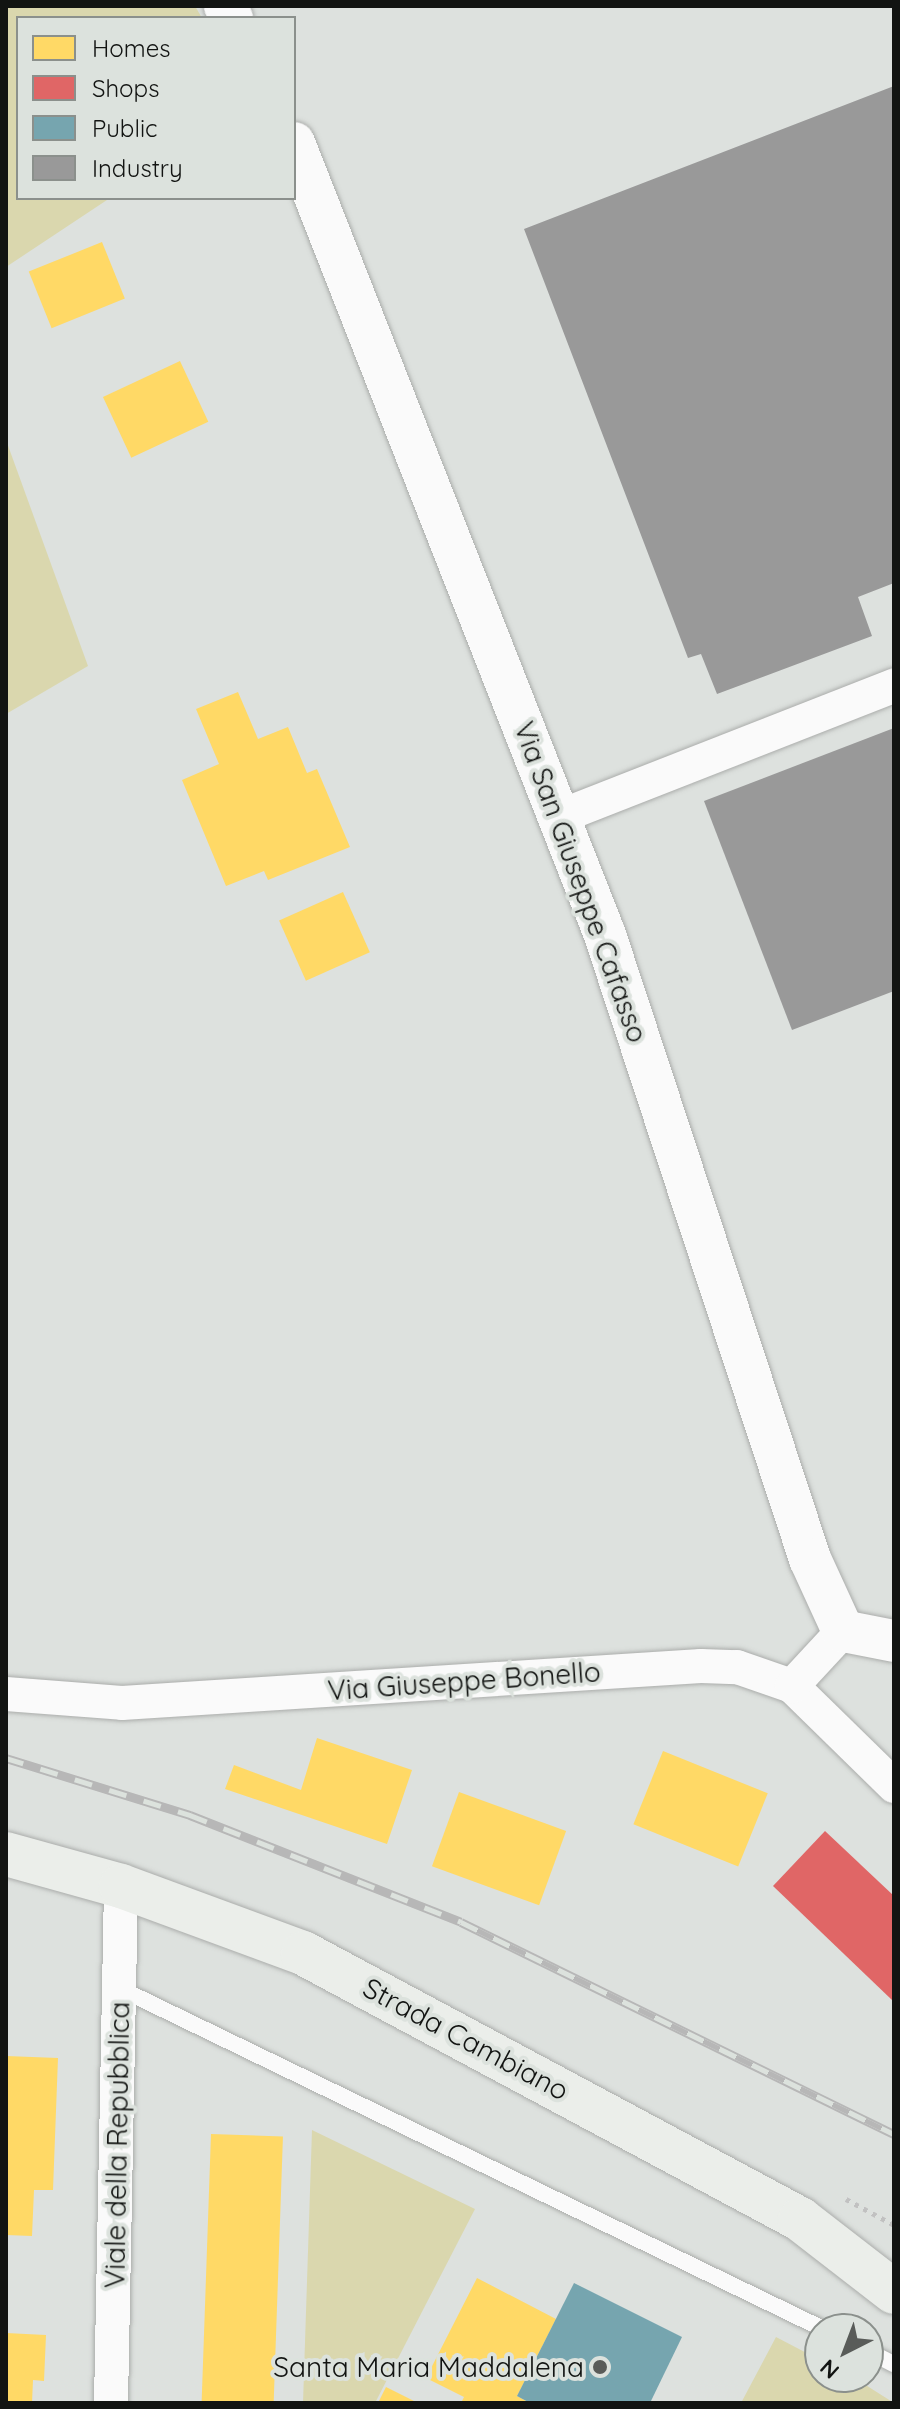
<!DOCTYPE html>
<style>
body{margin:0}
#map{position:relative;width:900px;height:2409px;overflow:hidden;background:#dde1de;font-family:Quicksand,sans-serif}
div>[style]{position:absolute}
.green>*{inset:0;background:#dad7ae}
.homes>*{inset:0;background:#ffd966;transform-origin:0 0}
.shops>*{inset:0;background:#e06666}
.public>*{inset:0;background:#76a5af}
.industry>*{inset:0;background:#999}
.path>*{height:5px;margin-top:-2.5px;transform-origin:0;background:repeating-linear-gradient(90deg,#c1c1c1 0 4px,transparent 0 10px)}
.roads{filter:drop-shadow(0 0 2px #abadab) drop-shadow(0 0 2px #abadab)}
.service>*{height:16px;margin:-8px;padding:0 8px;transform-origin:8px;border-radius:8px;background:#fafafa}
.minor>*{height:34px;margin:-17px;padding:0 17px;transform-origin:17px;border-radius:17px;background:#fafafa}
.tertiary>*{height:42px;margin:-21px;padding:0 21px;transform-origin:21px;border-radius:21px;background:#fafafa}
.secondary>*{height:44px;margin:-22px;padding:0 22px;transform-origin:22px;border-radius:22px;background:#ebeeea}
.rail>*{height:9px;margin-top:-4.5px;transform-origin:0;background:repeating-linear-gradient(90deg,#dce2dd 0 18px,#b7b7b7 0 36px);box-sizing:border-box;border-block:2px solid #b7b7b7}
.dots>*{width:22px;height:22px;translate:-50% -50%;box-sizing:border-box;border:4px solid #dce2dd;border-radius:50%}
span{translate:-50% -50%;white-space:nowrap;text-align:center;line-height:1.15;-webkit-text-stroke:8px #dce2dd;paint-order:stroke}
.street-label{font-size:28px;color:#121412}
.poi-label{font-size:28px;color:#121412}
.right{translate:-100% -50%;text-align:right}
.frame{position:absolute;inset:0;border:8px solid #121412;pointer-events:none}
.legend{position:absolute;left:16px;top:16px;width:280px;height:184px;box-sizing:border-box;background:#dce2dd;border:2px solid #8b908c;margin:0;padding:10px 14px;list-style:none;font-size:24px;color:#121412}
.legend li{display:flex;align-items:center;gap:16px;height:40px}
.legend b{width:40px;border:2px solid #8b908c}
.north{position:absolute;left:804px;top:2313px;width:80px;height:80px;box-sizing:border-box;background:#dce2dd;border:2px solid #8b908c;border-radius:50%;rotate:222deg;font-size:22px;font-weight:700;line-height:32px;text-align:center;color:#121412}
.north::after{content:'';display:block;margin:auto;width:28px;height:36px;background:#595c59;clip-path:polygon(50% 0,100% 100%,50% 72%,0 100%)}
</style>
<div id="map">
<div class="green">
<div style="clip-path:polygon(6px 6px,195px 6px,202px 18px,18px 18px,18px 198px,110px 198px,6px 267px)"></div>
<div style="clip-path:polygon(6px 440px,88px 666px,6px 714px)"></div>
<div style="clip-path:polygon(312px 2130px,475px 2209px,375px 2403px,303px 2403px)"></div>
<div style="clip-path:polygon(776px 2337px,820px 2360px,820px 2377px,853px 2377px,894px 2403px,741px 2403px)"></div>
</div>
<div class="homes">
<div style="left:102px;top:242px;width:61px;height:79px;rotate:68deg"></div>
<div style="left:180px;top:361px;width:67px;height:85px;rotate:65deg"></div>
<div style="clip-path:polygon(238px 692px,258px 739px,288px 727px,307px 773px,317px 769px,350px 847px,268px 880px,264px 871px,226px 886px,182px 780px,219px 764px,196px 709px)"></div>
<div style="left:343px;top:892px;width:66px;height:70px;rotate:66deg"></div>
<div style="clip-path:polygon(317px 1738px,412px 1770px,387px 1844px,225px 1789px,234px 1765px,301px 1790px)"></div>
<div style="left:663px;top:1751px;width:113px;height:79px;rotate:22deg"></div>
<div style="left:459px;top:1792px;width:114px;height:79px;rotate:20deg"></div>
<div style="clip-path:polygon(6px 2056px,58px 2058px,53px 2190px,34px 2190px,32px 2236px,6px 2235px)"></div>
<div style="left:211px;top:2134px;width:72px;height:269px;rotate:2deg"></div>
<div style="clip-path:polygon(477px 2278px,556px 2319px,517px 2396px,530px 2403px,461px 2403px,464px 2397px,426px 2378px)"></div>
<div style="clip-path:polygon(6px 2333px,46px 2335px,44px 2381px,33px 2380px,32px 2403px,6px 2403px)"></div>
<div style="clip-path:polygon(386px 2387px,418px 2403px,378px 2403px)"></div>
</div>
<div class="shops">
<div style="clip-path:polygon(825px 1831px,894px 1896px,892px 2000px,773px 1886px)"></div>
</div>
<div class="public">
<div style="clip-path:polygon(574px 2283px,682px 2337px,650px 2403px,530px 2403px,517px 2396px)"></div>
</div>
<div class="industry">
<div style="clip-path:polygon(894px 86px,894px 583px,858px 597px,872px 636px,717px 694px,701px 654px,688px 658px,524px 229px)"></div>
<div style="clip-path:polygon(894px 728px,894px 991px,792px 1030px,704px 801px)"></div>
</div>
<div class="path">
<div style="left:846px;top:2199px;width:55px;rotate:28.4deg"></div>
</div>
<div class="roads">
<div class="service">
<div style="left:121px;top:1989px;width:780px;rotate:25.84deg"></div>
<div style="left:868px;top:2351px;width:29px;rotate:27deg"></div>
</div>
<div class="minor">
<div style="left:559px;top:817px;width:360px;rotate:-21.4deg"></div>
<div style="left:792px;top:1686px;width:143px;rotate:44.4deg"></div>
<div style="left:6px;top:1694px;width:116px;rotate:4.4deg"></div>
<div style="left:122px;top:1703px;width:580px;rotate:-3.66deg"></div>
<div style="left:701px;top:1666px;width:36px;rotate:2deg"></div>
<div style="left:737px;top:1667px;width:58px;rotate:19.1deg"></div>
<div style="left:792px;top:1686px;width:75px;rotate:-47.2deg"></div>
<div style="left:111px;top:2403px;width:517px;rotate:-88.89deg"></div>
</div>
<div class="tertiary">
<div style="left:225px;top:6px;width:14px;rotate:60deg"></div>
<div style="left:294px;top:143px;width:851px;rotate:68.56deg"></div>
<div style="left:605px;top:935px;width:657px;rotate:71.81deg"></div>
<div style="left:810px;top:1559px;width:79px;rotate:65.4deg"></div>
<div style="left:843px;top:1631px;width:52px;rotate:11.1deg"></div>
</div>
<div class="secondary">
<div style="left:6px;top:1854px;width:119px;rotate:15.5deg"></div>
<div style="left:121px;top:1886px;width:194px;rotate:20.2deg"></div>
<div style="left:303px;top:1953px;width:564px;rotate:28.16deg"></div>
<div style="left:800px;top:2219px;width:119px;rotate:37.8deg"></div>
</div>
</div>
<div class="rail">
<div style="left:6px;top:1758px;width:193px;rotate:17.2deg"></div>
<div style="left:190px;top:1815px;width:291px;rotate:21.5deg"></div>
<div style="left:461px;top:1922px;width:482px;rotate:26.1deg"></div>
</div>
<div class="dots">
<div style="left:600px;top:2367px;background:#595c59"></div>
</div>
<div class="street-label">
<span style="left:581px;top:882px;rotate:70deg">Via San Giuseppe Cafasso</span>
<span style="left:464px;top:1681px;rotate:-4deg">Via Giuseppe Bonello</span>
<span style="left:466px;top:2039px;rotate:28deg">Strada Cambiano</span>
<span style="left:117px;top:2145px;rotate:-89deg">Viale della Repubblica</span>
</div>
<div class="poi-label">
<span class="right" style="left:584px;top:2367px">Santa Maria Maddalena</span>
</div>
<div class="frame"></div>
<ul class="legend">
<li><b style="height:22px;background:#ffd966"></b>Homes</li>
<li><b style="height:22px;background:#e06666"></b>Shops</li>
<li><b style="height:22px;background:#76a5af"></b>Public</li>
<li><b style="height:22px;background:#999"></b>Industry</li>
</ul>
<div class="north">N</div>
</div>
